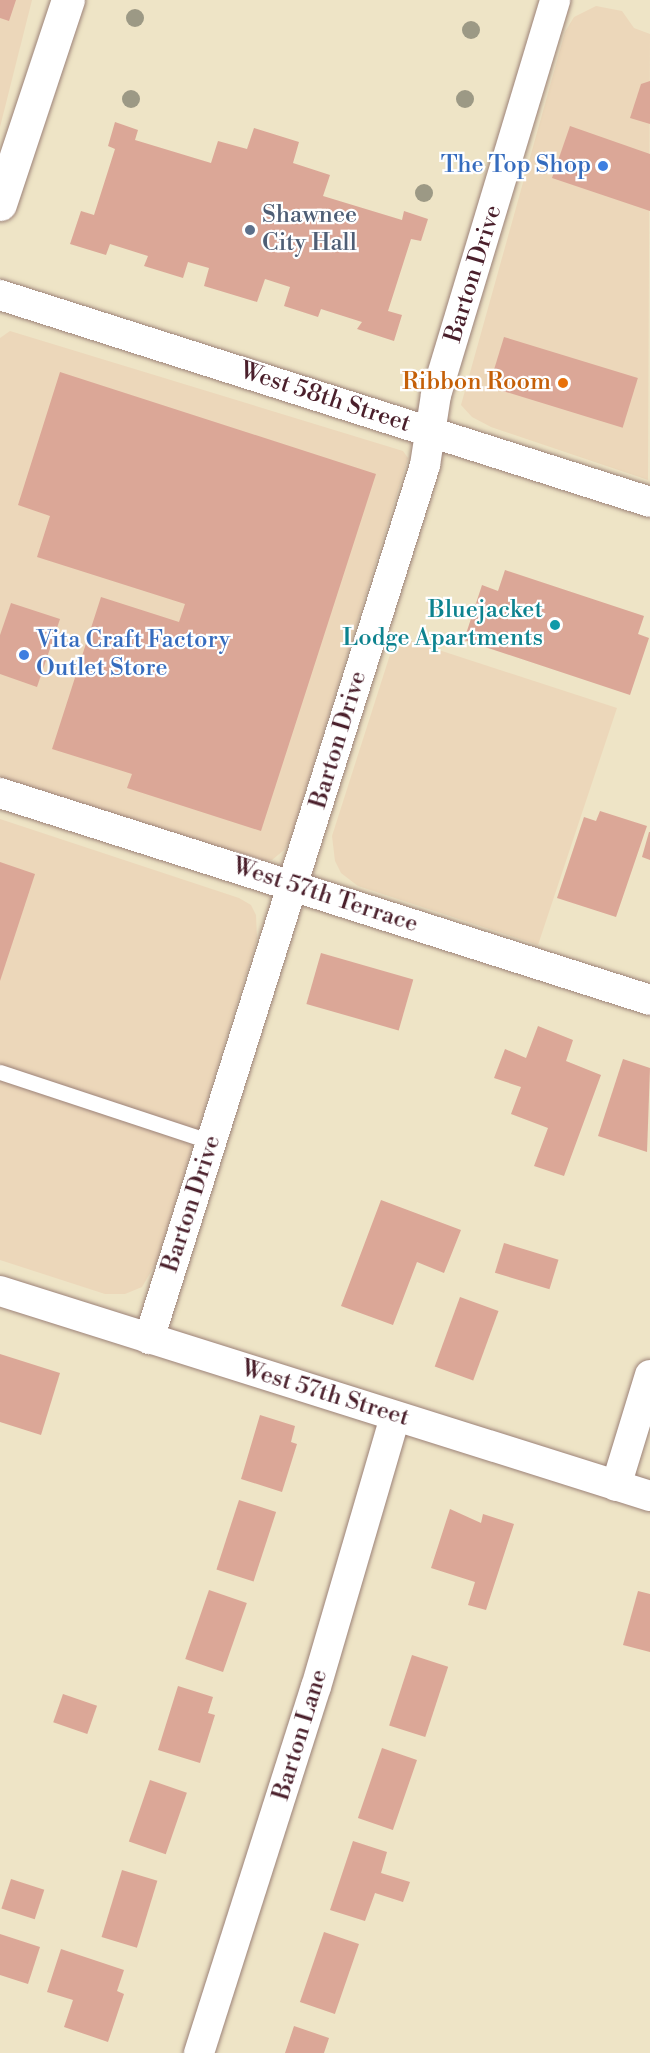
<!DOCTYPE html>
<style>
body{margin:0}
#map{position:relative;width:650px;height:2053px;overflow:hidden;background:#eee4c6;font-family:"Libre Bodoni",serif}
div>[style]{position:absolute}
.built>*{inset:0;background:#ecd7ba}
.building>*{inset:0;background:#dba797;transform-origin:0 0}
.roads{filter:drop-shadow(0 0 2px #9c8278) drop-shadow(0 0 2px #9c8278)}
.lane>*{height:15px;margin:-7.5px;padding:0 7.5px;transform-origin:7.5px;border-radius:7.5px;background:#fff}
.street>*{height:30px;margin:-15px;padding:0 15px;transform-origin:15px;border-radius:15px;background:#fff}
.secondary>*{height:33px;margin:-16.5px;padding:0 16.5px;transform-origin:16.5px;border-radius:16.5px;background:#fff}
.trees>*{width:18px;height:18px;margin:-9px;border-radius:50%;background:#9c9985}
.dots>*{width:16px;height:16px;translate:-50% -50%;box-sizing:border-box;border:3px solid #fff;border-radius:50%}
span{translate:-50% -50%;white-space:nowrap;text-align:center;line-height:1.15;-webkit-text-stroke:4.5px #fff;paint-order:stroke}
.shop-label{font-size:24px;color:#366cbe}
.right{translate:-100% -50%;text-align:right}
.left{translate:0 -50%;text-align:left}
.service-label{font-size:24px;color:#4e5e75}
.street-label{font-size:24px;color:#4a1f2b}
.food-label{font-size:24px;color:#c56008}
.culture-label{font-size:24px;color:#0d838f}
</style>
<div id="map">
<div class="built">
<div style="clip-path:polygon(0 0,32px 0,0 127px)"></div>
<div style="clip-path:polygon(596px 6px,622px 11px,634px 28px,650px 34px,648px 480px,491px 427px,472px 417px,461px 405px,565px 32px,574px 17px)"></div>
<div style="clip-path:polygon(10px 331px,403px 451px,408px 458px,290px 839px,284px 850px,272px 860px,255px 860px,0 780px,0 338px)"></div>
<div style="clip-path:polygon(396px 636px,617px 708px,538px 945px,358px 886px,341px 873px,335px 861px,332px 836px)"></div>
<div style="clip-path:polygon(0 819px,239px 898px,251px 905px,256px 915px,257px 939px,156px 1263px,142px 1287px,125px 1294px,105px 1294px,0 1260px)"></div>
</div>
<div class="building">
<div style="clip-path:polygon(0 0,16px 0,9px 21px,0 18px)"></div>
<div style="clip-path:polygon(650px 81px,650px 124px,630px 118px,641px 84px)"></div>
<div style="clip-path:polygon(115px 122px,138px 130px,135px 140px,211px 163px,218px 141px,247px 149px,254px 128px,299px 142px,293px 163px,330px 175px,323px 196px,402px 220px,404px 211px,428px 219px,421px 241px,411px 239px,388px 311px,402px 315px,394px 341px,357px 329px,362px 322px,321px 309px,318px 317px,284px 306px,290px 287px,265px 279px,257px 302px,204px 286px,209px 268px,188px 262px,183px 278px,144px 266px,148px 256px,110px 244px,106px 255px,70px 244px,81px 211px,94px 215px,115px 149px,108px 146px)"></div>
<div style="clip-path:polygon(570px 126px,650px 154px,650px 211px,552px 178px)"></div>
<div style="left:504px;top:337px;width:140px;height:52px;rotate:17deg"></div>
<div style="clip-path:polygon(60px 372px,376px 474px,261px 831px,127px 788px,132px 774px,52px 749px,101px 597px,179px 622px,185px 604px,37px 557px,50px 516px,18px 505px)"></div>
<div style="clip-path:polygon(505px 570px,644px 616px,638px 634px,649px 638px,630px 695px,464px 640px,482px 585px,498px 591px)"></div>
<div style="clip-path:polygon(11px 603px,60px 619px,37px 687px,0 674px,0 635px)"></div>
<div style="clip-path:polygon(600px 811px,647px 826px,616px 917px,557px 898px,584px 817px,596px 821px)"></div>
<div style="clip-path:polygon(649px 832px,650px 832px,650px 860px,642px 857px)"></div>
<div style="clip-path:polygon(0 862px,35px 874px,0 981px)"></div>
<div style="left:321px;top:953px;width:96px;height:53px;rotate:16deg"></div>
<div style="clip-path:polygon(538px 1026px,573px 1040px,566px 1061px,601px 1075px,564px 1176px,534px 1166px,548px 1128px,511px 1114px,521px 1087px,494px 1078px,505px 1049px,526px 1058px)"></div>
<div style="clip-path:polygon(623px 1059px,650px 1068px,647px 1152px,598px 1136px)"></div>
<div style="clip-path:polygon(381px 1200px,461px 1230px,444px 1273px,417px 1262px,393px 1325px,341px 1306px)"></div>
<div style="left:504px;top:1243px;width:57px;height:31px;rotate:17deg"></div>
<div style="left:460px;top:1297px;width:41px;height:74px;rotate:20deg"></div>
<div style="clip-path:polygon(0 1354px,60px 1373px,41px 1435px,0 1422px)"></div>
<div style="clip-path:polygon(260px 1415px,295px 1426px,291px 1442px,297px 1444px,282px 1492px,241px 1479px)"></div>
<div style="left:239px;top:1500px;width:39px;height:73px;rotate:18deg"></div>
<div style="clip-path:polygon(450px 1509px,481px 1523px,483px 1514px,514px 1524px,486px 1610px,468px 1605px,475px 1582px,431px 1568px)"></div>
<div style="left:209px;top:1590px;width:40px;height:73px;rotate:19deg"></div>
<div style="clip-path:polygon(638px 1591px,650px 1594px,650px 1652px,623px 1645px)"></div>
<div style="left:412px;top:1655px;width:38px;height:74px;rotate:18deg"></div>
<div style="clip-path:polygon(178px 1686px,213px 1697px,208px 1713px,215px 1715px,200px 1763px,158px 1750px)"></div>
<div style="left:63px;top:1694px;width:36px;height:30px;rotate:19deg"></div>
<div style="left:382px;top:1748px;width:37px;height:74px;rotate:19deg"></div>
<div style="left:150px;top:1780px;width:39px;height:65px;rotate:19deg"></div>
<div style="clip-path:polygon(353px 1841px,387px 1852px,381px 1873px,410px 1882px,403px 1902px,375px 1893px,365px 1921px,330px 1910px)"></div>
<div style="left:122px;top:1870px;width:37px;height:70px;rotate:17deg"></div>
<div style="left:11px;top:1879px;width:35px;height:31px;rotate:18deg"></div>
<div style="left:324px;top:1932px;width:37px;height:74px;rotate:19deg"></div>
<div style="clip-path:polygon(0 1934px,40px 1947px,28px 1984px,0 1975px)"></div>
<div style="clip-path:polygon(61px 1949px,124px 1970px,117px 1991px,124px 1994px,108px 2042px,64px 2027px,73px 2000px,47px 1992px)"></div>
<div style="clip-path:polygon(294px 2026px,329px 2038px,324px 2053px,285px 2053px)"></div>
</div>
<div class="roads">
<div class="lane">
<div style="left:0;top:1072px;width:223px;rotate:18.3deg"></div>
</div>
<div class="street">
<div style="left:0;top:295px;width:682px;rotate:17.66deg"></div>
<div style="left:0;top:793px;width:682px;rotate:17.66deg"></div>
<div style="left:0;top:1291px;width:682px;rotate:17.5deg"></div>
<div style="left:149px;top:1339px;width:917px;rotate:-72.47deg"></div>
<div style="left:425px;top:465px;width:71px;rotate:-81.1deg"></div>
<div style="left:436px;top:395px;width:413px;rotate:-73.2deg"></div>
<div style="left:616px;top:1486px;width:116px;rotate:-73deg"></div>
<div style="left:199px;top:2053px;width:384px;rotate:-72.3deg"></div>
<div style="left:316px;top:1687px;width:282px;rotate:-73.7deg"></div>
</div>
<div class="secondary">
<div style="left:0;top:204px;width:215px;rotate:-71.6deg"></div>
</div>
</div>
<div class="trees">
<div style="left:135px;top:18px"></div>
<div style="left:471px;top:30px"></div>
<div style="left:131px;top:99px"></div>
<div style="left:465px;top:99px"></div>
<div style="left:424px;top:193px"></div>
</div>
<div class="dots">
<div style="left:603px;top:166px;background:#3f7fe0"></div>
<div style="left:250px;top:230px;background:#5c6f8a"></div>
<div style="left:563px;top:383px;background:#e8710a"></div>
<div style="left:555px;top:625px;background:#0f9aa8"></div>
<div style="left:24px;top:655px;background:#3f7fe0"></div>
</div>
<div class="shop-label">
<span class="right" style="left:591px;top:166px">The Top Shop</span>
<span class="left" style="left:36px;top:655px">Vita Craft Factory<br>Outlet Store</span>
</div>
<div class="service-label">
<span class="left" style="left:262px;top:230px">Shawnee<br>City Hall</span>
</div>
<div class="street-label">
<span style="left:474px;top:274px;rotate:-73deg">Barton Drive</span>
<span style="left:325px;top:398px;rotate:18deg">West 58th Street</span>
<span style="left:339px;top:740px;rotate:-73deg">Barton Drive</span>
<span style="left:325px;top:896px;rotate:18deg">West 57th Terrace</span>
<span style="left:192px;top:1204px;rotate:-72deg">Barton Drive</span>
<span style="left:325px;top:1394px;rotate:17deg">West 57th Street</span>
<span style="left:301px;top:1735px;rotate:-73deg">Barton Lane</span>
</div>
<div class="food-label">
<span class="right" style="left:551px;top:383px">Ribbon Room</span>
</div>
<div class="culture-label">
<span class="right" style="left:543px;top:625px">Bluejacket<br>Lodge Apartments</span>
</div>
</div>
